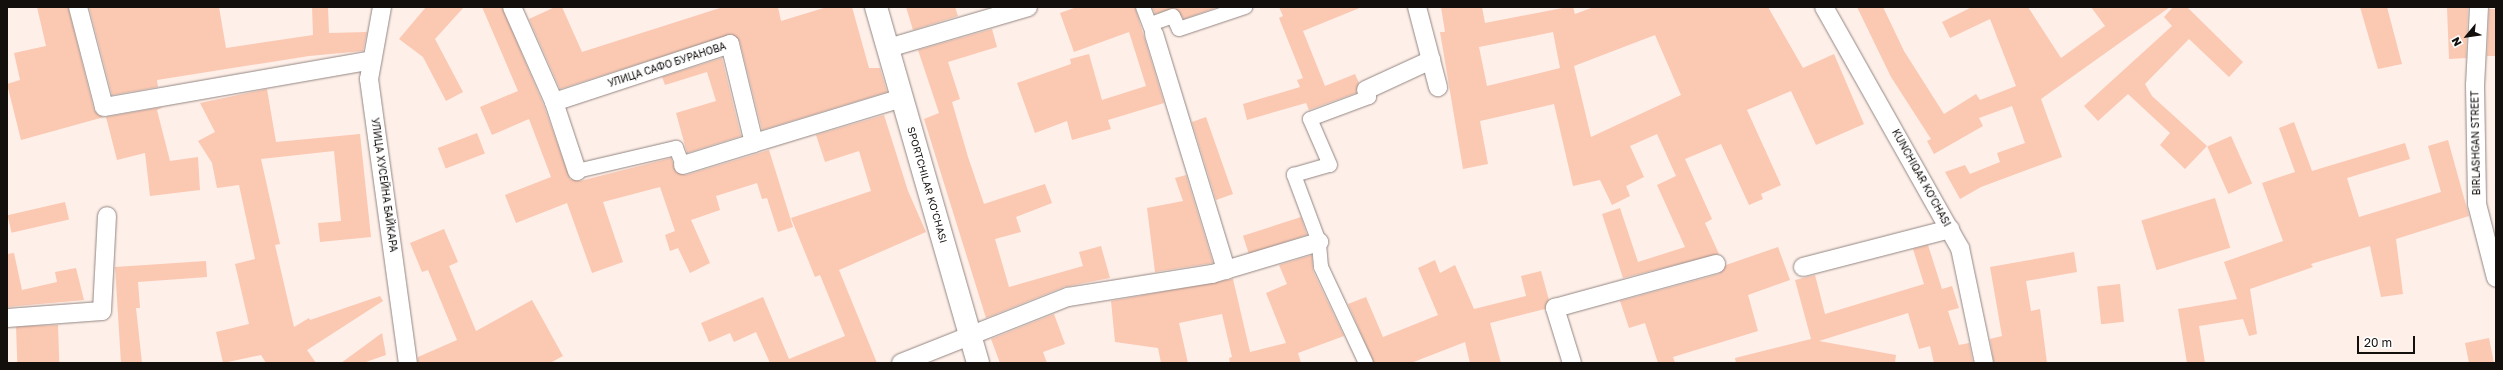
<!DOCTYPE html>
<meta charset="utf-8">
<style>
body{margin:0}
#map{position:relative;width:2503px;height:370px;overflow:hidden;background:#feefe9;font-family:"Golos Text",sans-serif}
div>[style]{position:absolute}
.building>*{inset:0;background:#fbc8b2;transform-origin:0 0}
.roads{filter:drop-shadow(0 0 1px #938681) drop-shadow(0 0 1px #938681)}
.pedestrian>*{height:14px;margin:-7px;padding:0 7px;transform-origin:7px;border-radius:7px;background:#fff}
.minor>*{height:18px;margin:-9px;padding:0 9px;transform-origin:9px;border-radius:9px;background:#fff}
.tertiary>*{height:22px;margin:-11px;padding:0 11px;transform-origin:11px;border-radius:11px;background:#fff}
span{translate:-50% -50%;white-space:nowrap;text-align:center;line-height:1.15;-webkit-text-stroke:3px #fff;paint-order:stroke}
.street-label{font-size:10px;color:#130f0d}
.frame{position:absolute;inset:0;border:8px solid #130f0d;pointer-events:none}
.north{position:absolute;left:2447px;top:16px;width:40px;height:40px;-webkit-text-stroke:3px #fff;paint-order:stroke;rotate:241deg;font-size:11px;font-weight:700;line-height:16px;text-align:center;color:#130f0d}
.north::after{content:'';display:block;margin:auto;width:14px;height:18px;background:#130f0d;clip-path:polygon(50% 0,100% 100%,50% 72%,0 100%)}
.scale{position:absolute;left:2357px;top:336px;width:58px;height:18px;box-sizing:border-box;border:2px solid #130f0d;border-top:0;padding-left:5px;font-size:12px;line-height:14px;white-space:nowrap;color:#130f0d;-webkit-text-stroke:3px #fff;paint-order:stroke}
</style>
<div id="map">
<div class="building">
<div style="clip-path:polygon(37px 7px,68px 7px,94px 110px,104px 117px,21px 140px,7px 84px,20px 80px,14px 53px,46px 46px)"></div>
<div style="clip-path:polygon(89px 7px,219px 7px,226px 48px,313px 35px,312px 7px,328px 7px,329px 33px,367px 32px,363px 51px,309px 56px,157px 80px,158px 87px,112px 95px)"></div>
<div style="clip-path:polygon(426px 7px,464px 7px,435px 39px,463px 92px,446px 101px,423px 57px,399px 39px)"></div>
<div style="clip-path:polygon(482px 7px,502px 7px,544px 106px,570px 179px,580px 181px,671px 158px,676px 172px,686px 175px,769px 150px,793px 227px,778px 232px,767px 198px,762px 199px,757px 183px,716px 196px,720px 210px,691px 220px,710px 263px,690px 273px,678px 248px,670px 251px,665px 235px,675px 231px,660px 187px,603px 202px,623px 262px,592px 273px,567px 203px,516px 223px,505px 195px,551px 177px,529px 119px,492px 135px,480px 107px,518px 91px)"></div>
<div style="clip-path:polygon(555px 7px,562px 7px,582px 52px,723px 7px,778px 7px,781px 21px,827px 7px,852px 7px,869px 68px,880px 68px,887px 92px,762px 130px,740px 42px,732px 34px,560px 89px,529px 19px)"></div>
<div style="clip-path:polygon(906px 7px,955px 7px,958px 16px,913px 30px)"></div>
<div style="clip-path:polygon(1077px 7px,1135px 7px,1164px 103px,1108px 120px,1111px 129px,1072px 140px,1067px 121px,1035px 133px,1017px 83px,1071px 64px,1070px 59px,1089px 54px,1102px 100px,1146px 86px,1129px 32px,1074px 52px,1060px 13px)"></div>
<div style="clip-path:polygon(1152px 7px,1218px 7px,1184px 19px,1175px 8px,1155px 14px)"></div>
<div style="clip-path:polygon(1279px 7px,1362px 7px,1303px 31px,1325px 86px,1355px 74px,1359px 83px,1356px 93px,1309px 110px,1306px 103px,1247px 120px,1243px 104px,1300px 87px,1297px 80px,1303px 78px,1279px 18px,1283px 16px)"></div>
<div style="clip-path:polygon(evenodd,1441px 7px,1482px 7px,1485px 23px,1568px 7px,1573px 7px,1575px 14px,1594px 7px,1768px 7px,1803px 68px,1834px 54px,1864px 124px,1816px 145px,1791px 91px,1747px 110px,1781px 185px,1761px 194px,1763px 199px,1749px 205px,1721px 144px,1685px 159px,1712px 219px,1705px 223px,1719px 254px,1623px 278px,1602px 214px,1620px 208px,1638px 262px,1685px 247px,1657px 185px,1676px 176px,1657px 134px,1630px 146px,1644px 177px,1626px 186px,1630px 196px,1612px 205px,1600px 180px,1573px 186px,1554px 104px,1480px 121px,1488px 164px,1463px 169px,1440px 32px,1445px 32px,1441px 7px,1553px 32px,1560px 68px,1487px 86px,1479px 47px,1553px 32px,1441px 7px,1655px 35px,1681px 95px,1591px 137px,1574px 66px,1655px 35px)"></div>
<div style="clip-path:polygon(1857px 7px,1883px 7px,1904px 51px,1944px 114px,1976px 94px,1980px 100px,2016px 86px,1990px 19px,1950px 38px,1942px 22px,1972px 7px,2028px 7px,2061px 58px,2105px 26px,2091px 7px,2170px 7px,2041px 99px,2062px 157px,1981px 187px,1960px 199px,1945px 172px,1965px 165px,1970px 174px,2000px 162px,1997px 153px,2025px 143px,2012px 106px,1979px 118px,1983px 126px,1934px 154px,1927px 141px,1931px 139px,1891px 77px)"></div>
<div style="clip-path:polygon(2173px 7px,2187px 7px,2243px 62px,2229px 77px,2189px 39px,2145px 84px,2152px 96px,2207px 146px,2185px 169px,2160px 145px,2170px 133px,2128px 94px,2098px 121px,2084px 106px,2172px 26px,2164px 17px)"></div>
<div style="clip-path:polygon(2360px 7px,2387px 7px,2402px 64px,2378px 69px)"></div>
<div style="clip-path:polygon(2447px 7px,2468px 7px,2466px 58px,2449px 59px)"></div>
<div style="clip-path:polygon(2489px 9px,2496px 9px,2496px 56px,2487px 56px)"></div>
<div style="clip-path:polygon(992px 29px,997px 47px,948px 62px,960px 99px,952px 102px,968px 157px,984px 204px,1045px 184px,1052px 203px,1016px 217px,1021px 232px,995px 239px,1009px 287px,1083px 266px,1079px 252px,1101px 246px,1110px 278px,1064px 287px,986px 318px,924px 119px,939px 113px,918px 50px)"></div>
<div style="clip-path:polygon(722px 58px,741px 136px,687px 153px,676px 113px,716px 101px,707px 72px,665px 85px,662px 77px)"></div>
<div style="clip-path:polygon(267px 89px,276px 142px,360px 134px,371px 237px,320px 242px,318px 223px,341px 221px,334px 151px,261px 159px,280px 244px,275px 245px,294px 327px,309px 318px,310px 320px,380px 296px,383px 301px,307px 350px,316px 363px,266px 363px,261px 355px,223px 363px,216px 332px,249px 324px,235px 264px,255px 259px,239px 185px,217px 188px,212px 163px,198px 141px,215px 132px,200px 103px)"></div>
<div style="clip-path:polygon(163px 107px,157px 110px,170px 161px,198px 157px,200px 190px,150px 196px,145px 153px,117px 160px,106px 117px)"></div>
<div style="clip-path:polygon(884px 115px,908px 191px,926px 232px,839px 270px,877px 363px,770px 363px,756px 332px,734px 342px,730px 333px,709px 342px,701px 323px,763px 297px,789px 359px,845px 336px,820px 275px,815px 277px,791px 218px,871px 191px,859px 151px,825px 162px,816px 135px)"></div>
<div style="clip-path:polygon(1206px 117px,1233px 194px,1216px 200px,1192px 122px)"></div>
<div style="clip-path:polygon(2294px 122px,2312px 171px,2405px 143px,2410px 159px,2347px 178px,2359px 217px,2441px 192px,2428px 146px,2448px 140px,2469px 216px,2396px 239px,2403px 294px,2381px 297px,2370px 246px,2311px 264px,2313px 267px,2250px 289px,2257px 334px,2249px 336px,2243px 319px,2199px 326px,2205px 363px,2187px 363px,2178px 309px,2237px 299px,2224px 262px,2283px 241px,2262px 183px,2295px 172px,2279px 128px)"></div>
<div style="left:477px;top:133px;width:22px;height:42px;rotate:69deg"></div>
<div style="left:2231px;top:136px;width:52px;height:26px;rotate:66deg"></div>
<div style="clip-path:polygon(1186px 175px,1213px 263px,1155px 272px,1147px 208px,1183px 201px,1175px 178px)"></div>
<div style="left:2215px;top:198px;width:52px;height:77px;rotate:73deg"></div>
<div style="left:65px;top:202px;width:18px;height:59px;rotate:77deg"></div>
<div style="left:1301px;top:217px;width:19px;height:61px;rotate:72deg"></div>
<div style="clip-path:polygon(444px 229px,458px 262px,449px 266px,476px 331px,532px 300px,563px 356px,550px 363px,418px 363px,418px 357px,457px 340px,428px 270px,422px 272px,410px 243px)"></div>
<div style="clip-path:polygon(1928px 245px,1942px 289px,1952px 286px,1959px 308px,1948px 311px,1959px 345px,1969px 343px,1973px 363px,1934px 363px,1930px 346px,1919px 349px,1908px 313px,1819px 341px,1896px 355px,1895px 363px,1736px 363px,1735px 358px,1811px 339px,1795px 280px,1815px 275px,1825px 314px,1924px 284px,1913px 249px)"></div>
<div style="clip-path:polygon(1778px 247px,1790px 280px,1748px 295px,1758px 331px,1673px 357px,1675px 363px,1658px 363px,1645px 323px,1629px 328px,1620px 301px,1719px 274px,1726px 265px)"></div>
<div style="clip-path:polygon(2074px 252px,2077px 272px,2026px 281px,2031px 311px,2040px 309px,2047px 363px,1994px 363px,1990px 339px,2002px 336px,1990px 267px)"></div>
<div style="clip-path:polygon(14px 253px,22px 290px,57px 282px,55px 272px,76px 268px,84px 300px,7px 307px,7px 254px)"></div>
<div style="clip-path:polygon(1312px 255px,1313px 271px,1344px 336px,1298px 353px,1301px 363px,1230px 363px,1229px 358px,1232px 357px,1222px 314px,1179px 323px,1188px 363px,1161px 363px,1158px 348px,1115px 342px,1111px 301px,1233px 279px,1250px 352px,1286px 343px,1266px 293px,1287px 284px,1279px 265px)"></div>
<div style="clip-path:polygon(1435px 260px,1440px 273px,1455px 265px,1474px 309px,1526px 296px,1521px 276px,1541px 271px,1549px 300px,1545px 309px,1490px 323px,1501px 363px,1470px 363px,1465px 342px,1411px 363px,1374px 363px,1348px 304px,1366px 297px,1383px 337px,1438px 315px,1418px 268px)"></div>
<div style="clip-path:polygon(206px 261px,207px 277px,138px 282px,140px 308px,136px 308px,142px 363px,121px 363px,115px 267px)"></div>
<div style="left:2120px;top:284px;width:38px;height:23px;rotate:84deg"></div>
<div style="clip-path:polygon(1054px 314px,1065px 344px,1043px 352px,1047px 363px,1000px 363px,991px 339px)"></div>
<div style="left:58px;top:325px;width:38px;height:42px;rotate:88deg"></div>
<div style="clip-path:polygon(382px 333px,386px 355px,363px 363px,341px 363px)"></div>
<div style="clip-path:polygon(2489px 338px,2494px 363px,2469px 363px,2465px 343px)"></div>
</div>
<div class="roads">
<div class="pedestrian">
<div style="left:1143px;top:7px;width:28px;rotate:69deg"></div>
<div style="left:1151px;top:24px;width:23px;rotate:-20deg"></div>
<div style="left:1173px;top:16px;width:14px;rotate:65deg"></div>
<div style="left:1179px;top:29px;width:70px;rotate:-18.4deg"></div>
<div style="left:577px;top:171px;width:102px;rotate:-13.1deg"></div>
<div style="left:676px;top:148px;width:18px;rotate:68deg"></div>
<div style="left:1366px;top:363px;width:106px;rotate:-115.1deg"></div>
<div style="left:1321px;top:267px;width:25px;rotate:-95deg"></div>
<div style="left:1319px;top:242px;width:72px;rotate:-110.5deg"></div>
<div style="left:1294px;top:175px;width:37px;rotate:-16deg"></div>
<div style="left:1330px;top:165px;width:50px;rotate:-113.5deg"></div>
<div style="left:1310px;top:119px;width:63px;rotate:-20.4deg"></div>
<div style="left:1369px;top:97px;width:8px;rotate:-113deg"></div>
</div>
<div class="minor">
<div style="left:78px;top:7px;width:103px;rotate:75.4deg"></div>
<div style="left:104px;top:107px;width:272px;rotate:-9.9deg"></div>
<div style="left:382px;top:7px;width:73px;rotate:100.2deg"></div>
<div style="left:369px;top:79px;width:287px;rotate:82.2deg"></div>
<div style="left:512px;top:7px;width:104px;rotate:66.1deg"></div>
<div style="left:554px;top:102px;width:185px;rotate:-18.2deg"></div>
<div style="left:730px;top:44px;width:102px;rotate:76.4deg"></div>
<div style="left:754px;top:143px;width:155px;rotate:-16.9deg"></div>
<div style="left:1417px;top:7px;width:83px;rotate:75.3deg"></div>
<div style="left:1824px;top:7px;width:277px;rotate:60.6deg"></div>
<div style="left:1960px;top:248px;width:117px;rotate:78.2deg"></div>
<div style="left:2479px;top:7px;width:78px;rotate:92.9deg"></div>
<div style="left:2475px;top:85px;width:119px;rotate:89deg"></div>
<div style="left:2477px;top:204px;width:76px;rotate:75.6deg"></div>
<div style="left:1154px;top:34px;width:247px;rotate:73deg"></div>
<div style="left:888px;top:48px;width:146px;rotate:-16.3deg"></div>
<div style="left:1366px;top:90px;width:72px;rotate:-24.8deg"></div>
<div style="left:554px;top:102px;width:73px;rotate:71.6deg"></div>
<div style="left:683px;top:165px;width:74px;rotate:-17.2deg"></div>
<div style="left:1803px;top:267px;width:152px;rotate:-14.5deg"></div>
<div style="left:7px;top:318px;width:95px;rotate:-4.2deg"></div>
<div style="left:102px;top:311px;width:95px;rotate:-87deg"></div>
<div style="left:901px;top:363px;width:180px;rotate:-21.6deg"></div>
<div style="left:1068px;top:297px;width:146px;rotate:-9.1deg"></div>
<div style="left:1212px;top:274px;width:112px;rotate:-16.7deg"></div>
<div style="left:1572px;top:363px;width:58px;rotate:-107.2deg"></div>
<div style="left:1555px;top:308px;width:167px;rotate:-15.3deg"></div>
</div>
<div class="tertiary">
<div style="left:876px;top:7px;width:370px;rotate:74deg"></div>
</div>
</div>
<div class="street-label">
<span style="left:667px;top:65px;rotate:-18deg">УЛИЦА САФО БУРАНОВА</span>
<span style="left:2476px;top:143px;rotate:-91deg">BIRLASHGAN STREET</span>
<span style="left:1921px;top:178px;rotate:61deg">KUNCHIQAR KO'CHASI</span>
<span style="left:384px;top:185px;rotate:82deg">УЛИЦА ХУСЕЙНА БАЙКАРА</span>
<span style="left:927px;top:185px;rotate:74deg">SPORTCHILAR KO‘CHASI</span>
</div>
<div class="frame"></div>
<div class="north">N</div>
<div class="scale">20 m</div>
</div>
